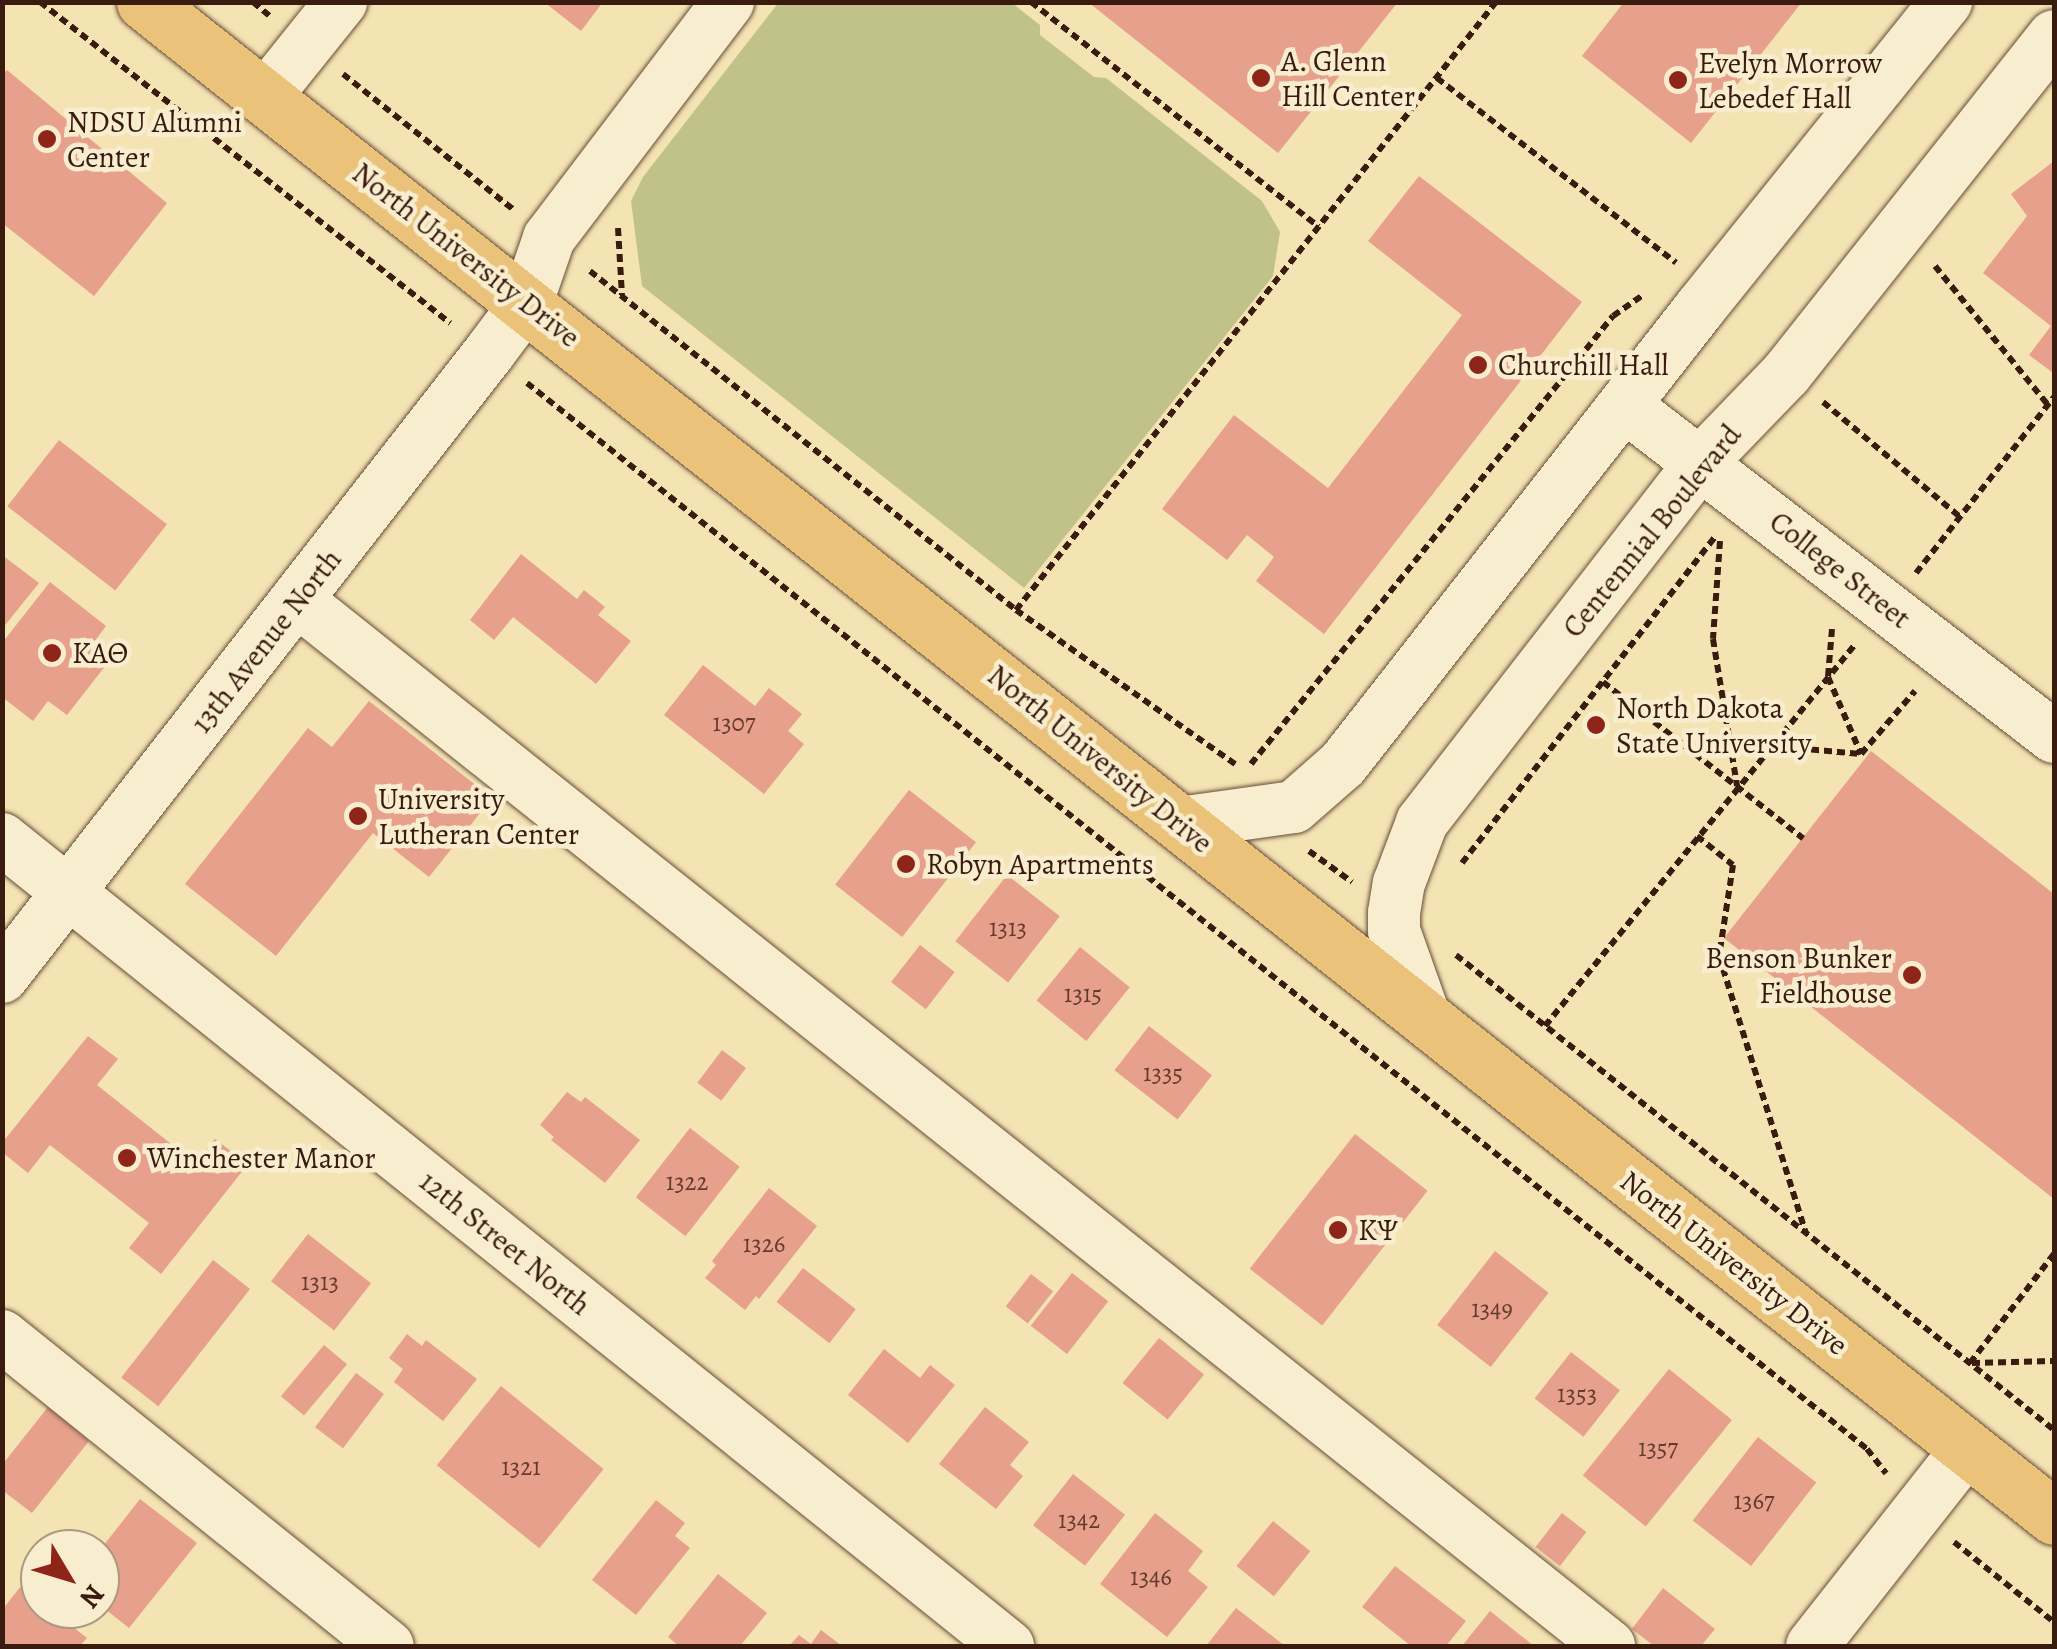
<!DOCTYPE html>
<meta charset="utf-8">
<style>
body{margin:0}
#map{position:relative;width:2057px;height:1649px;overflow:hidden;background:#f4e3b3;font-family:Alegreya,serif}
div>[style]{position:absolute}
.green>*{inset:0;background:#c1c289}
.building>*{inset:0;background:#e6a08c;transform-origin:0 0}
.path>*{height:6px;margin-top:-3px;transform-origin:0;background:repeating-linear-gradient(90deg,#391b0f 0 8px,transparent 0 13px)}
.roads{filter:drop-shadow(0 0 2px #684d38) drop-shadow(0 0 2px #684d38)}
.minor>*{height:52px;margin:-26px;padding:0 26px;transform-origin:26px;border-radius:26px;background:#f8edce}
.major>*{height:55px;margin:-27.5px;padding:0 27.5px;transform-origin:27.5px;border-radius:27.5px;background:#eac27a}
.dots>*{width:28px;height:28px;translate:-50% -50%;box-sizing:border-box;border:5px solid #f8edce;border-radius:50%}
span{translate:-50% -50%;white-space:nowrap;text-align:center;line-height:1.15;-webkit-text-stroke:9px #f8edce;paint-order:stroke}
.number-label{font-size:25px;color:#643c2e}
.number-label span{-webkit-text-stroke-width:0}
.poi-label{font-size:30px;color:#391b0f}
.left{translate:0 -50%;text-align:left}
.right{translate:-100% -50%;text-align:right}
.street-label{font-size:30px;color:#391b0f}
.frame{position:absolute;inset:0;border:5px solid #391b0f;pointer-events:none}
.north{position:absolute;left:20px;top:1529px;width:100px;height:100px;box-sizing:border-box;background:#f8edce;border:2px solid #ac9982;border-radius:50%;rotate:128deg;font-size:28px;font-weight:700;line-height:40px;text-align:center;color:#391b0f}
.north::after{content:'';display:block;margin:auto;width:35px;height:45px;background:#8f2418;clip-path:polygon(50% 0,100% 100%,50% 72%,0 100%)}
</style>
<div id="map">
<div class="green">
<div style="clip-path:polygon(779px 2px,1012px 3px,1040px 25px,1040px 35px,1094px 77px,1106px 78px,1262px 201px,1280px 232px,1273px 276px,1024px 588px,642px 286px,631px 201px,643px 177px)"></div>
</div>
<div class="building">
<div style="clip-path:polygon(544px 2px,603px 2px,581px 31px)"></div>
<div style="clip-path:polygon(1088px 2px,1398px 2px,1278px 153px)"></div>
<div style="clip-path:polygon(1624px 2px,1802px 2px,1691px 143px,1582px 56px)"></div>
<div style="clip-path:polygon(7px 70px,167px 203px,94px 296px,2px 223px,2px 75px)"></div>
<div style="clip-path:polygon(2054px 161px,2054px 368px,2052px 372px,2029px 355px,2051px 326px,1983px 273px,2027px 216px,2011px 194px)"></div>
<div style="clip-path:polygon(1419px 176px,1582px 302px,1324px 634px,1256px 581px,1274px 557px,1247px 535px,1227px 560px,1162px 509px,1234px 415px,1328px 488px,1462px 315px,1368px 241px)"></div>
<div style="left:59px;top:440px;width:137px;height:84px;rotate:38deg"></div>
<div style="clip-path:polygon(521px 554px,577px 599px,584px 590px,605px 607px,598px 615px,631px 641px,596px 684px,513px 617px,494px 640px,470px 620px)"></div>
<div style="clip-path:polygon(2px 555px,39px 583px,2px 629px)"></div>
<div style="clip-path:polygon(50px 582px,106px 626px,91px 646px,110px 660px,67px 715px,48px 701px,33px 721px,2px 697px,2px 643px)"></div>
<div style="clip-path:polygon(703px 665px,755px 706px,769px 688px,802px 714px,788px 731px,804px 744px,764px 794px,664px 715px)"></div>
<div style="clip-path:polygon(369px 701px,492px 798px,429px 877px,373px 833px,276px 956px,185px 884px,308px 728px,332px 747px)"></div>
<div style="clip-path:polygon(1871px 751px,2054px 894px,2054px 1199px,1724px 938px)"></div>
<div style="left:909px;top:790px;width:85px;height:120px;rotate:38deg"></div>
<div style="left:1007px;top:875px;width:67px;height:84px;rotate:38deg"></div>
<div style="left:920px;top:945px;width:44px;height:47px;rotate:38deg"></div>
<div style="left:1080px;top:947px;width:64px;height:69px;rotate:39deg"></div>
<div style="left:1149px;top:1026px;width:80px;height:56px;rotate:38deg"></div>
<div style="clip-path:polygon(88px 1036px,118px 1059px,97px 1085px,195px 1163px,215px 1139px,248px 1164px,161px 1274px,129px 1248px,149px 1223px,50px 1145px,28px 1173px,2px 1152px,2px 1143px)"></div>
<div style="left:722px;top:1050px;width:30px;height:41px;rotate:37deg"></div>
<div style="clip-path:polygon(567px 1092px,581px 1102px,585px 1097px,640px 1140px,605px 1183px,551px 1140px,554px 1137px,540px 1125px)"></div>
<div style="left:690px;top:1128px;width:63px;height:88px;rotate:38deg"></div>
<div style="left:1355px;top:1134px;width:92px;height:171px;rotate:38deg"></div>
<div style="clip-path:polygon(769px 1188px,817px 1226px,759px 1299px,756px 1296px,745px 1310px,705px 1278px,716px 1265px,712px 1261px)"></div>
<div style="left:308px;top:1234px;width:80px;height:60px;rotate:38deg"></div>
<div style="left:1495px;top:1251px;width:68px;height:94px;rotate:38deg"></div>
<div style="left:213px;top:1260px;width:47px;height:149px;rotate:38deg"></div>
<div style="left:803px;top:1268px;width:67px;height:43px;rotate:38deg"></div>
<div style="left:1072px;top:1273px;width:46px;height:67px;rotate:38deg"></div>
<div style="left:1031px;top:1274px;width:28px;height:41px;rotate:38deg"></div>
<div style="clip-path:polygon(407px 1334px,422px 1346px,426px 1340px,477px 1379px,443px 1421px,394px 1382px,403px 1369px,389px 1358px)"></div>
<div style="left:1159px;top:1338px;width:58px;height:58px;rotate:39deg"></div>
<div style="left:324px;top:1345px;width:30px;height:67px;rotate:40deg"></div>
<div style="clip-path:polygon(884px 1349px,920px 1378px,930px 1365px,955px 1385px,908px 1443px,848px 1395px)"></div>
<div style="left:1571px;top:1352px;width:62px;height:59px;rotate:38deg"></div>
<div style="left:1669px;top:1369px;width:81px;height:137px;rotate:39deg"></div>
<div style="left:356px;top:1373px;width:35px;height:68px;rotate:37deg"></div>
<div style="left:501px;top:1386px;width:132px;height:102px;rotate:39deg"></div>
<div style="clip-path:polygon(48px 1407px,89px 1441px,32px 1513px,2px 1490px,2px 1465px)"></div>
<div style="clip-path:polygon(985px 1407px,1029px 1442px,1010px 1465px,1023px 1476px,996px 1509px,939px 1464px)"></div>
<div style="left:1758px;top:1437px;width:74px;height:106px;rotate:38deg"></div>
<div style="left:1073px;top:1474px;width:66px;height:65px;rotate:38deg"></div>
<div style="clip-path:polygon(140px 1499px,197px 1543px,129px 1628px,100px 1605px,100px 1550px)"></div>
<div style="clip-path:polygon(656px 1500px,685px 1523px,675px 1536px,690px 1548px,636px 1615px,592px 1580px)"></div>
<div style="clip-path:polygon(1155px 1513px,1203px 1551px,1188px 1571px,1208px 1587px,1167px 1637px,1100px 1584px)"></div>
<div style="left:1562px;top:1513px;width:31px;height:43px;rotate:38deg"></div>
<div style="left:1273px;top:1521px;width:48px;height:58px;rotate:39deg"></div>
<div style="clip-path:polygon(1395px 1566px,1466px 1621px,1446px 1646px,1411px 1646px,1362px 1607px)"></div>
<div style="clip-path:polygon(718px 1574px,767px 1613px,740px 1646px,679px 1646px,668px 1637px)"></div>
<div style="clip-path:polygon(21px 1586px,40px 1601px,40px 1609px,50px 1609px,87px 1638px,80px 1646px,2px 1646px,2px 1610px)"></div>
<div style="clip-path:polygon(1663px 1588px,1715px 1629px,1701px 1646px,1654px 1646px,1632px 1629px)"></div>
<div style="clip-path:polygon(1236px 1608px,1285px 1646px,1206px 1646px)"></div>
<div style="clip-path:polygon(1490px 1611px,1534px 1646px,1462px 1646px)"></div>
<div style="clip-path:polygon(821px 1630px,842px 1646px,789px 1646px,799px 1635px,811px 1644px)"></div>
</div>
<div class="path">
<div style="left:40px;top:2px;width:521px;rotate:38.06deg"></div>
<div style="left:253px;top:2px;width:23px;rotate:40deg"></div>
<div style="left:1031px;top:2px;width:365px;rotate:38deg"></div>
<div style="left:343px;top:74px;width:218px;rotate:38.5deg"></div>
<div style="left:1437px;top:78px;width:302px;rotate:37.7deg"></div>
<div style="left:618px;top:228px;width:67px;rotate:86.6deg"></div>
<div style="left:1935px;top:266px;width:179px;rotate:50.9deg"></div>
<div style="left:590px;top:271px;width:544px;rotate:38.51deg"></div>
<div style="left:1016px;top:610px;width:268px;rotate:35.1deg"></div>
<div style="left:527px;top:383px;width:1712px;rotate:38.5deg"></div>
<div style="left:1867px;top:1449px;width:31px;rotate:52deg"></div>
<div style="left:1823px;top:402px;width:179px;rotate:40deg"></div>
<div style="left:1720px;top:541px;width:98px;rotate:94.1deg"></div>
<div style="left:1713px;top:639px;width:149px;rotate:80.7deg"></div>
<div style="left:1916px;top:573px;width:224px;rotate:-51.9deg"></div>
<div style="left:1016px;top:610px;width:775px;rotate:-51.71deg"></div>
<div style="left:1832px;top:629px;width:48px;rotate:94.8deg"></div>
<div style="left:1828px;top:677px;width:84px;rotate:66.8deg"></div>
<div style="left:1603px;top:682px;width:254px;rotate:38deg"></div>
<div style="left:1772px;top:746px;width:89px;rotate:5.1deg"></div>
<div style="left:1861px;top:754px;width:83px;rotate:-49.4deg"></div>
<div style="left:1251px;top:764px;width:576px;rotate:-51.06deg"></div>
<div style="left:1613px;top:316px;width:37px;rotate:-35deg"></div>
<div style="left:1697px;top:836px;width:46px;rotate:38.9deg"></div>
<div style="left:1733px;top:865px;width:92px;rotate:98.7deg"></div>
<div style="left:1719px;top:956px;width:290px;rotate:72.6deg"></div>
<div style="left:1309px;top:851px;width:53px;rotate:35.8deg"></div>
<div style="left:1462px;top:863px;width:413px;rotate:-52.2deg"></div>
<div style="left:1456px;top:955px;width:764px;rotate:38.46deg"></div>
<div style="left:1545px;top:1026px;width:493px;rotate:-50.9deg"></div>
<div style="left:1970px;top:1363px;width:138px;rotate:-52.4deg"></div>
<div style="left:1972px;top:1363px;width:82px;rotate:-1.4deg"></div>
<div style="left:1954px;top:1542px;width:128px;rotate:38.7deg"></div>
</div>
<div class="roads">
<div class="minor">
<div style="left:265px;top:97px;width:122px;rotate:-51.3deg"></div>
<div style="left:1624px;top:405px;width:543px;rotate:37.67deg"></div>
<div style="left:297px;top:600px;width:1678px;rotate:38.56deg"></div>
<div style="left:1179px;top:823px;width:116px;rotate:-7.9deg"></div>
<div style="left:1294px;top:807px;width:65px;rotate:-41.3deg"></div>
<div style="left:1343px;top:764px;width:579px;rotate:-51.94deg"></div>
<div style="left:1700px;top:308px;width:393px;rotate:-51.2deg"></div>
<div style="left:2px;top:839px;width:1290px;rotate:38.74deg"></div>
<div style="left:2px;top:977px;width:792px;rotate:-52.03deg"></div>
<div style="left:489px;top:353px;width:64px;rotate:-53.3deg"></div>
<div style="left:527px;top:302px;width:68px;rotate:-71deg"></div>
<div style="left:549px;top:238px;width:296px;rotate:-52.8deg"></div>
<div style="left:1425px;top:1018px;width:92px;rotate:-109.6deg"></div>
<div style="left:1394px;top:931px;width:18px;rotate:-90deg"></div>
<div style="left:1394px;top:913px;width:30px;rotate:-81deg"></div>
<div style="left:1399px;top:883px;width:65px;rotate:-69.3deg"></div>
<div style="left:1422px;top:822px;width:455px;rotate:-52.2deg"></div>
<div style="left:1701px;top:462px;width:122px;rotate:-46deg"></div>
<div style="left:1786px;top:374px;width:431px;rotate:-51.6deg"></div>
<div style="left:2px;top:1336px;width:495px;rotate:38.8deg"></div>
<div style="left:1812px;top:1646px;width:252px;rotate:-51.8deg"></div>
</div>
<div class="major">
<div style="left:144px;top:2px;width:2438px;rotate:38.42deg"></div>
</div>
</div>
<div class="dots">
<div style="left:1261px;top:78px;background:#8f2418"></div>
<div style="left:1678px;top:80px;background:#8f2418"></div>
<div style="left:47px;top:139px;background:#8f2418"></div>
<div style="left:1478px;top:365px;background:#8f2418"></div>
<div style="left:52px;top:653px;background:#8f2418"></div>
<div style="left:1596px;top:725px;background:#8f2418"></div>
<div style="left:358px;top:816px;background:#8f2418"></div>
<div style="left:906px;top:864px;background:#8f2418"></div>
<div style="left:1912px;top:975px;background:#8f2418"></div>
<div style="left:127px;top:1158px;background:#8f2418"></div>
<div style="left:1338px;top:1230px;background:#8f2418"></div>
</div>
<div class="number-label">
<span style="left:734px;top:723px">1307</span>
<span style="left:1008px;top:928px">1313</span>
<span style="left:1083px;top:994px">1315</span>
<span style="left:1163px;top:1073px">1335</span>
<span style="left:687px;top:1182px">1322</span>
<span style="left:764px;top:1244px">1326</span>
<span style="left:320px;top:1282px">1313</span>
<span style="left:1492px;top:1309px">1349</span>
<span style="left:1577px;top:1394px">1353</span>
<span style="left:1658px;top:1448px">1357</span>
<span style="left:521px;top:1467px">1321</span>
<span style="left:1754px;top:1501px">1367</span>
<span style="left:1079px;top:1520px">1342</span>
<span style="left:1151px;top:1577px">1346</span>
</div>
<div class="poi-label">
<span class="left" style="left:1281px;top:78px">A. Glenn<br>Hill Center</span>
<span class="left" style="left:1698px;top:80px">Evelyn Morrow<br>Lebedef Hall</span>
<span class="left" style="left:67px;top:139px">NDSU Alumni<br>Center</span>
<span class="left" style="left:1498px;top:365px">Churchill Hall</span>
<span class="left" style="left:72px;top:653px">ΚΑΘ</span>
<span class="left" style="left:1616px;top:725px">North Dakota<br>State University</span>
<span class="left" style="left:378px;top:816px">University<br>Lutheran Center</span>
<span class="left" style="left:926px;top:864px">Robyn Apartments</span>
<span class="right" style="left:1892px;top:975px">Benson Bunker<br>Fieldhouse</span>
<span class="left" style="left:147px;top:1158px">Winchester Manor</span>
<span class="left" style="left:1358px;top:1230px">ΚΨ</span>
</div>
<div class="street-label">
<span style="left:466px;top:255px;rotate:38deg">North University Drive</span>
<span style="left:1652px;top:531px;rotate:-51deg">Centennial Boulevard</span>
<span style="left:1840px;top:570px;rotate:38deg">College Street</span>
<span style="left:266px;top:641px;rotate:-52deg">13th Avenue North</span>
<span style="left:1100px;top:759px;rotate:39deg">North University Drive</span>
<span style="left:505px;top:1243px;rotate:39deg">12th Street North</span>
<span style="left:1734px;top:1263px;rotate:38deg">North University Drive</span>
</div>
<div class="frame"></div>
<div class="north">N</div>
</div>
